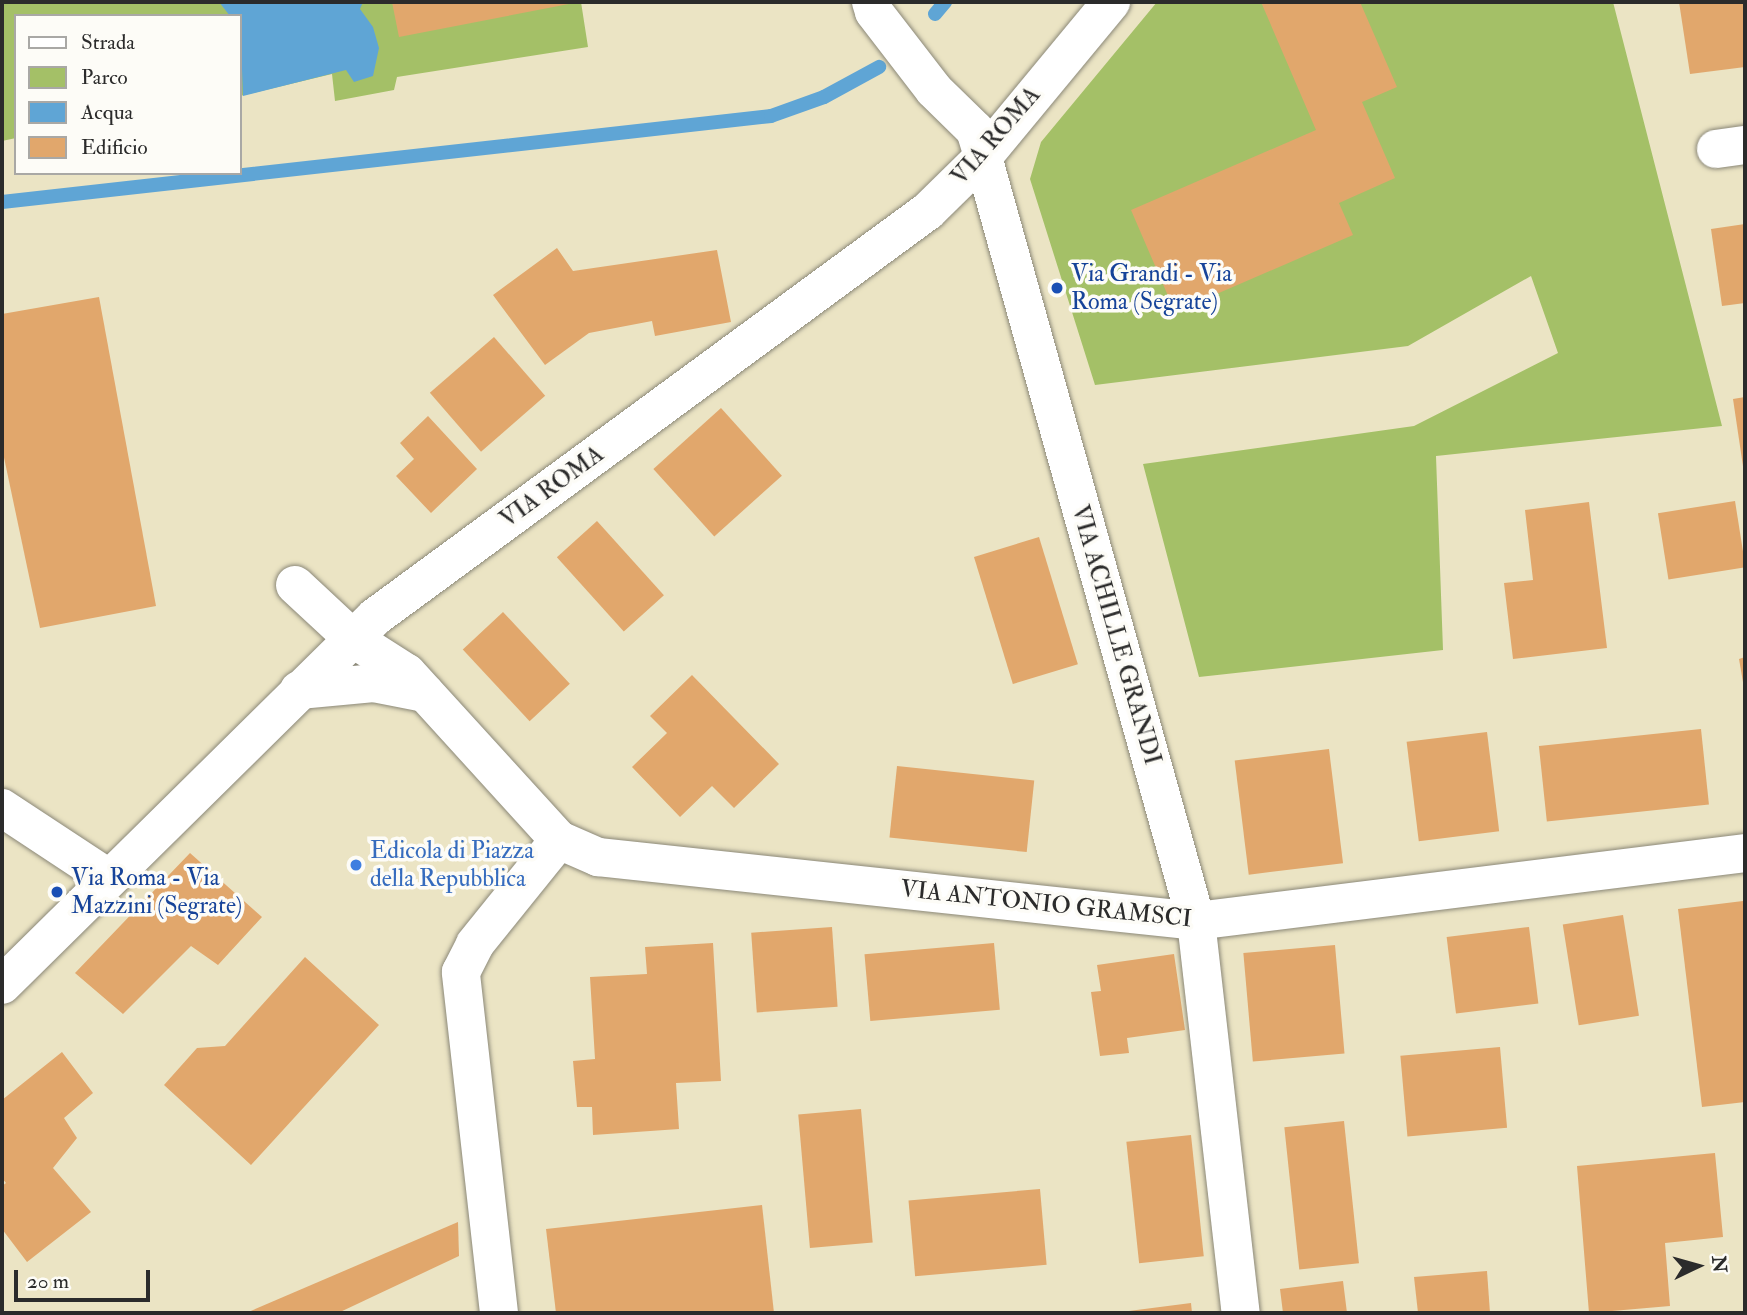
<!DOCTYPE html>
<style>
body{margin:0}
#map{position:relative;width:1747px;height:1315px;overflow:hidden;background:#ebe4c4;font-family:"IM FELL Double Pica",serif}
div>[style]{position:absolute}
.green>*{inset:0;background:#a4c067}
.water>*{inset:0;background:#5fa5d5}
.stream>*{height:14px;margin:-7px;padding:0 7px;transform-origin:7px;border-radius:7px;background:#5fa5d5}
.building>*{inset:0;background:#e1a76c;transform-origin:0 0}
.roads{filter:drop-shadow(0 0 2px #8b8878) drop-shadow(0 0 2px #8b8878)}
.minor>*{height:38px;margin:-19px;padding:0 19px;transform-origin:19px;border-radius:19px;background:#fff}
.dots>*{width:19px;height:19px;translate:-50% -50%;box-sizing:border-box;border:4px solid #fdfcf7;border-radius:50%}
span{translate:-50% -50%;white-space:nowrap;text-align:center;line-height:1.15;-webkit-text-stroke:7px #fdfcf7;paint-order:stroke}
.street-label{font-size:24px;color:#2b2b2b}
.transit-label{font-size:24px;color:#164399}
.left{translate:0 -50%;text-align:left}
.shop-label{font-size:24px;color:#366cbe}
.frame{position:absolute;inset:0;border:4px solid #2b2b2b;pointer-events:none}
.legend{position:absolute;left:14px;top:14px;width:228px;height:161px;box-sizing:border-box;background:#fdfcf7;border:2px solid #a9a8a5;margin:0;padding:9px 12px;list-style:none;font-size:21px;color:#2b2b2b}
.legend li{display:flex;align-items:center;gap:14px;height:35px}
.legend b{width:35px;border:2px solid #a9a8a5}
.north{position:absolute;left:1663px;top:1231px;width:70px;height:70px;-webkit-text-stroke:5px #fdfcf7;paint-order:stroke;rotate:85deg;font-size:19px;font-weight:700;line-height:28px;text-align:center;color:#2b2b2b}
.north::after{content:'';display:block;margin:auto;width:24px;height:32px;background:#2b2b2b;clip-path:polygon(50% 0,100% 100%,50% 72%,0 100%)}
.scale{position:absolute;left:14px;top:1270px;width:136px;height:32px;box-sizing:border-box;border:4px solid #2b2b2b;border-top:0;padding-left:9px;font-size:21px;line-height:24px;white-space:nowrap;color:#2b2b2b;-webkit-text-stroke:5px #fdfcf7;paint-order:stroke}
</style>
<div id="map">
<div class="green">
<div style="clip-path:polygon(2px 2px,581px 2px,588px 47px,397px 77px,394px 90px,335px 101px,332px 74px,240px 96px,240px 16px,16px 16px,16px 138px,2px 141px)"></div>
<div style="clip-path:polygon(1157px 2px,1613px 2px,1722px 426px,1436px 456px,1443px 650px,1199px 677px,1143px 464px,1414px 426px,1558px 353px,1531px 276px,1408px 346px,1095px 385px,1030px 179px,1041px 142px)"></div>
</div>
<div class="water">
<div style="clip-path:polygon(219px 2px,363px 2px,360px 9px,373px 27px,379px 48px,373px 76px,354px 82px,346px 70px,243px 96px,240px 16px,230px 16px)"></div>
</div>
<div class="stream">
<div style="left:935px;top:14px;width:16px;rotate:-50deg"></div>
<div style="left:2px;top:202px;width:774px;rotate:-6.38deg"></div>
<div style="left:771px;top:116px;width:56px;rotate:-19.7deg"></div>
<div style="left:824px;top:97px;width:63px;rotate:-28.6deg"></div>
</div>
<div class="building">
<div style="clip-path:polygon(392px 2px,574px 2px,574px 3px,399px 37px)"></div>
<div style="clip-path:polygon(1261px 2px,1360px 2px,1397px 87px,1362px 102px,1395px 178px,1339px 203px,1353px 235px,1175px 312px,1131px 210px,1316px 130px)"></div>
<div style="clip-path:polygon(1679px 2px,1745px 2px,1745px 67px,1690px 74px)"></div>
<div style="clip-path:polygon(1745px 224px,1745px 303px,1722px 306px,1711px 229px)"></div>
<div style="clip-path:polygon(557px 248px,573px 271px,717px 250px,731px 322px,655px 336px,652px 321px,589px 333px,545px 365px,493px 295px)"></div>
<div style="clip-path:polygon(99px 297px,156px 606px,40px 628px,2px 448px,2px 314px)"></div>
<div style="left:494px;top:337px;width:78px;height:85px;rotate:49deg"></div>
<div style="clip-path:polygon(1745px 397px,1745px 473px,1744px 473px,1733px 399px)"></div>
<div style="left:721px;top:408px;width:91px;height:91px;rotate:48deg"></div>
<div style="clip-path:polygon(428px 416px,477px 469px,431px 513px,396px 476px,414px 459px,400px 443px)"></div>
<div style="left:1735px;top:501px;width:67px;height:78px;rotate:81deg"></div>
<div style="clip-path:polygon(1589px 502px,1607px 648px,1513px 659px,1504px 583px,1533px 580px,1525px 510px)"></div>
<div style="left:597px;top:521px;width:100px;height:54px;rotate:48deg"></div>
<div style="left:1039px;top:537px;width:133px;height:68px;rotate:73deg"></div>
<div style="left:503px;top:612px;width:98px;height:55px;rotate:47deg"></div>
<div style="clip-path:polygon(1745px 657px,1745px 687px,1744px 688px,1739px 659px)"></div>
<div style="clip-path:polygon(692px 675px,779px 764px,734px 808px,712px 786px,680px 817px,632px 767px,667px 733px,650px 716px)"></div>
<div style="left:1701px;top:729px;width:76px;height:163px;rotate:84deg"></div>
<div style="left:1487px;top:732px;width:100px;height:81px;rotate:83deg"></div>
<div style="left:1329px;top:749px;width:115px;height:95px;rotate:83deg"></div>
<div style="left:897px;top:766px;width:138px;height:72px;rotate:6deg"></div>
<div style="clip-path:polygon(190px 853px,262px 917px,218px 965px,191px 946px,123px 1014px,75px 973px)"></div>
<div style="clip-path:polygon(1743px 901px,1745px 1102px,1702px 1107px,1678px 909px)"></div>
<div style="left:1623px;top:915px;width:102px;height:61px;rotate:81deg"></div>
<div style="left:832px;top:927px;width:80px;height:81px;rotate:86deg"></div>
<div style="left:1529px;top:927px;width:77px;height:83px;rotate:83deg"></div>
<div style="clip-path:polygon(713px 943px,721px 1081px,676px 1083px,679px 1129px,593px 1135px,592px 1107px,577px 1107px,573px 1061px,595px 1059px,590px 977px,647px 974px,645px 947px)"></div>
<div style="left:994px;top:943px;width:67px;height:130px;rotate:85deg"></div>
<div style="left:1335px;top:945px;width:109px;height:92px;rotate:85deg"></div>
<div style="clip-path:polygon(1174px 954px,1185px 1030px,1127px 1038px,1129px 1053px,1100px 1056px,1091px 992px,1101px 991px,1097px 965px)"></div>
<div style="clip-path:polygon(305px 957px,379px 1025px,251px 1165px,164px 1085px,197px 1048px,225px 1046px)"></div>
<div style="left:1500px;top:1047px;width:81px;height:100px;rotate:85deg"></div>
<div style="clip-path:polygon(62px 1052px,93px 1093px,64px 1118px,77px 1138px,53px 1168px,91px 1212px,27px 1262px,2px 1229px,2px 1186px,6px 1183px,2px 1178px,2px 1100px)"></div>
<div style="left:861px;top:1109px;width:134px;height:63px;rotate:85deg"></div>
<div style="left:1344px;top:1121px;width:143px;height:60px;rotate:84deg"></div>
<div style="left:1191px;top:1135px;width:122px;height:65px;rotate:84deg"></div>
<div style="clip-path:polygon(1715px 1153px,1723px 1237px,1665px 1243px,1670px 1306px,1589px 1313px,1577px 1166px)"></div>
<div style="left:1040px;top:1189px;width:76px;height:132px;rotate:85deg"></div>
<div style="clip-path:polygon(762px 1205px,774px 1313px,556px 1313px,546px 1229px)"></div>
<div style="clip-path:polygon(458px 1222px,459px 1256px,338px 1313px,246px 1313px)"></div>
<div style="clip-path:polygon(1487px 1271px,1490px 1313px,1418px 1313px,1414px 1277px)"></div>
<div style="clip-path:polygon(1343px 1281px,1347px 1313px,1283px 1313px,1280px 1289px)"></div>
<div style="clip-path:polygon(1191px 1303px,1192px 1313px,1121px 1313px,1121px 1312px)"></div>
</div>
<div class="roads">
<div class="minor">
<div style="left:871px;top:2px;width:10px;rotate:73deg"></div>
<div style="left:874px;top:12px;width:98px;rotate:52.4deg"></div>
<div style="left:934px;top:90px;width:57px;rotate:44.3deg"></div>
<div style="left:975px;top:130px;width:28px;rotate:73deg"></div>
<div style="left:983px;top:157px;width:793px;rotate:74.42deg"></div>
<div style="left:1196px;top:921px;width:395px;rotate:83.5deg"></div>
<div style="left:1716px;top:149px;width:29px;rotate:-8deg"></div>
<div style="left:295px;top:585px;width:78px;rotate:42.9deg"></div>
<div style="left:352px;top:638px;width:65px;rotate:32.5deg"></div>
<div style="left:407px;top:673px;width:226px;rotate:47.7deg"></div>
<div style="left:559px;top:840px;width:43px;rotate:23.6deg"></div>
<div style="left:598px;top:857px;width:601px;rotate:6.11deg"></div>
<div style="left:1196px;top:921px;width:553px;rotate:-7.06deg"></div>
<div style="left:299px;top:690px;width:75px;rotate:-5.3deg"></div>
<div style="left:374px;top:683px;width:52px;rotate:11.1deg"></div>
<div style="left:2px;top:808px;width:127px;rotate:33.4deg"></div>
<div style="left:2px;top:985px;width:524px;rotate:-44.61deg"></div>
<div style="left:375px;top:617px;width:686px;rotate:-36.29deg"></div>
<div style="left:928px;top:211px;width:77px;rotate:-44.5deg"></div>
<div style="left:983px;top:157px;width:201px;rotate:-50.4deg"></div>
<div style="left:499px;top:1313px;width:343px;rotate:-96.4deg"></div>
<div style="left:461px;top:972px;width:31px;rotate:-63deg"></div>
<div style="left:475px;top:944px;width:134px;rotate:-51.1deg"></div>
</div>
</div>
<div class="dots">
<div style="left:1057px;top:288px;background:#1a4fb4"></div>
<div style="left:356px;top:865px;background:#3f7fe0"></div>
<div style="left:57px;top:892px;background:#1a4fb4"></div>
</div>
<div class="street-label">
<span style="left:996px;top:136px;rotate:-49deg">VIA ROMA</span>
<span style="left:552px;top:487px;rotate:-36deg">VIA ROMA</span>
<span style="left:1116px;top:635px;rotate:74deg">VIA ACHILLE GRANDI</span>
<span style="left:1046px;top:904px;rotate:6deg">VIA ANTONIO GRAMSCI</span>
</div>
<div class="transit-label">
<span class="left" style="left:1071px;top:288px">Via Grandi - Via<br>Roma (Segrate)</span>
<span class="left" style="left:71px;top:892px">Via Roma - Via<br>Mazzini (Segrate)</span>
</div>
<div class="shop-label">
<span class="left" style="left:370px;top:865px">Edicola di Piazza<br>della Repubblica</span>
</div>
<div class="frame"></div>
<ul class="legend">
<li><b style="height:9px;background:#fff"></b>Strada</li>
<li><b style="height:19px;background:#a4c067"></b>Parco</li>
<li><b style="height:19px;background:#5fa5d5"></b>Acqua</li>
<li><b style="height:19px;background:#e1a76c"></b>Edificio</li>
</ul>
<div class="north">N</div>
<div class="scale">20 m</div>
</div>
